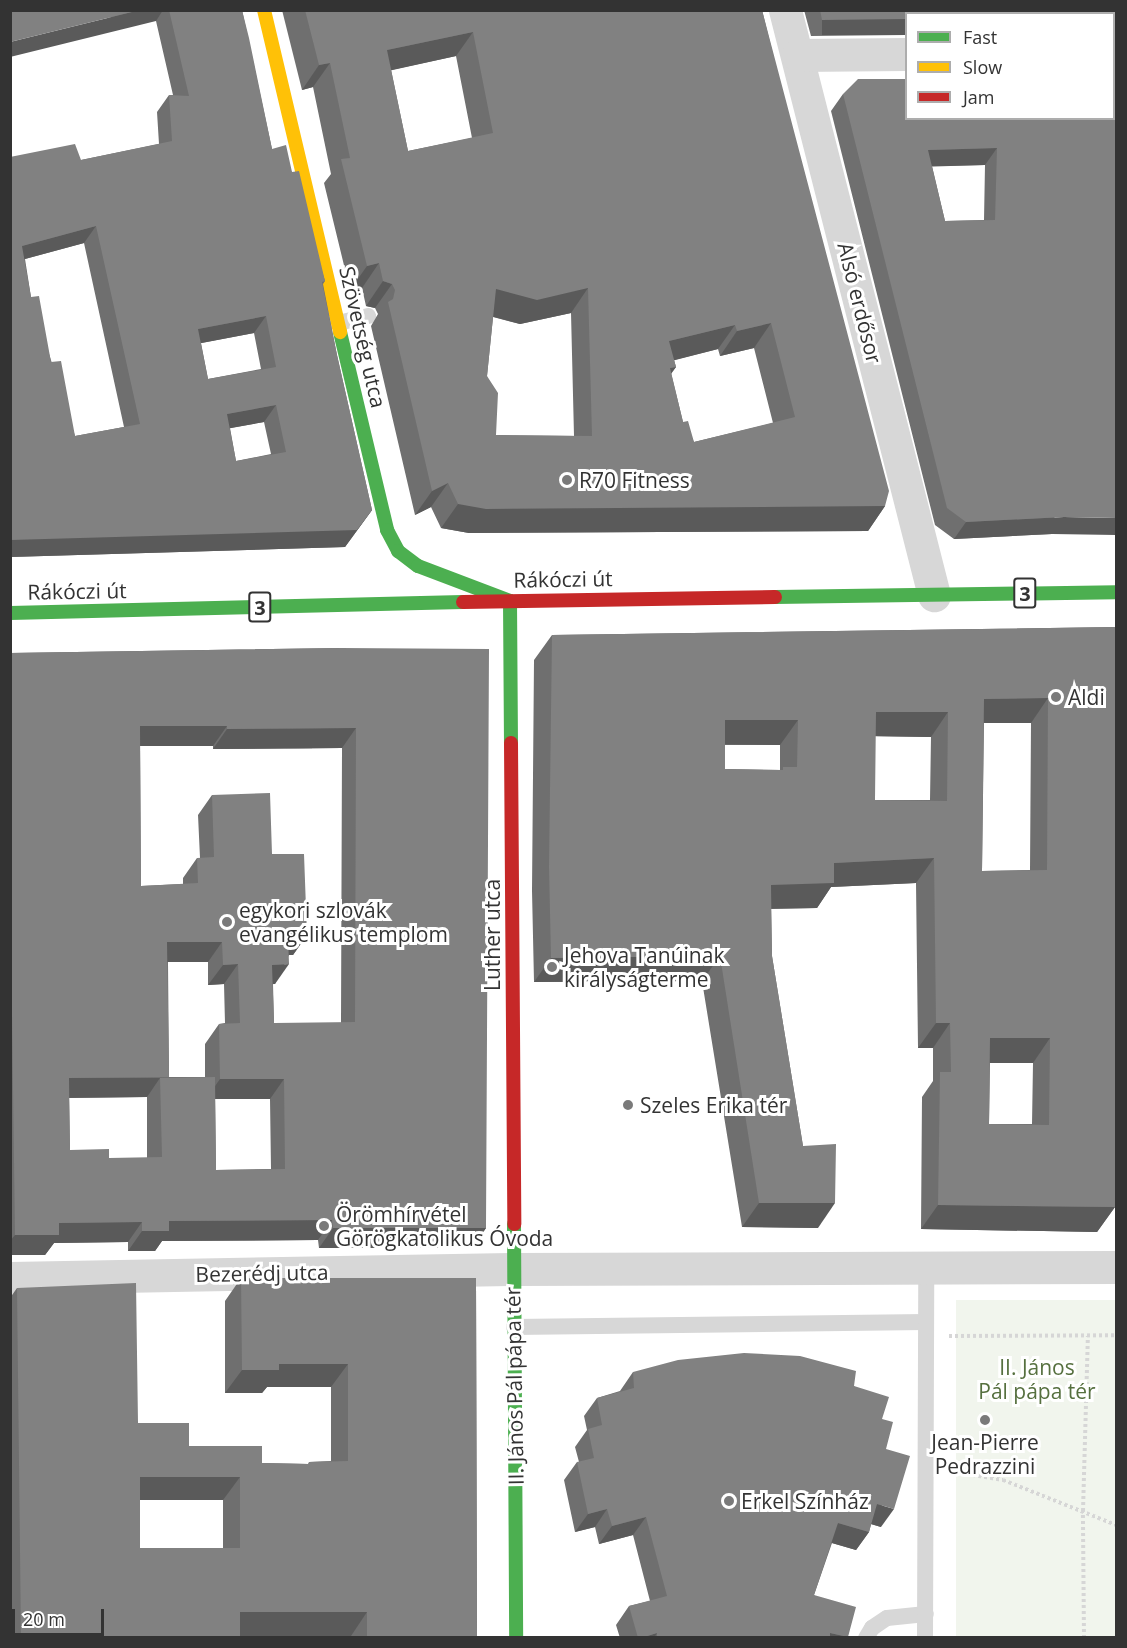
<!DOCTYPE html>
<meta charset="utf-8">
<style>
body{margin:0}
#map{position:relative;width:1127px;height:1648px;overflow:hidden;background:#fff;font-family:"Open Sans",sans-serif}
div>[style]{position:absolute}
.green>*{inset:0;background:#f1f5ed;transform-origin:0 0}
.path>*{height:4px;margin-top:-2px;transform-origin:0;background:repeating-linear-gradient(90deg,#d6d6d6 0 3px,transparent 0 6px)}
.lane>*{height:16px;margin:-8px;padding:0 8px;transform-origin:8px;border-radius:8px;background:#d7d7d7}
.street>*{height:33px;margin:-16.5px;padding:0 16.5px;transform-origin:16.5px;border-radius:16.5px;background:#d7d7d7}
.fast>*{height:14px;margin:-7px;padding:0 7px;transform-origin:7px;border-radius:7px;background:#4caf50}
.slow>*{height:14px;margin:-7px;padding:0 7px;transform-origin:7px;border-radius:7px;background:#ffc107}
.jam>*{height:14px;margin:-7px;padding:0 7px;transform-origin:7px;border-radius:7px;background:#c62828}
.wall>*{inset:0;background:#6f6f6f}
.shaded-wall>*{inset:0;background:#5a5a5a;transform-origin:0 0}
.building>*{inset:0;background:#818181}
.dots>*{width:16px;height:16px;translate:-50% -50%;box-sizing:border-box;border:3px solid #fff;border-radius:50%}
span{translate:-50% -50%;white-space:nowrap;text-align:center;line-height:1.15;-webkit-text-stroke:6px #fff;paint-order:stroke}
.shield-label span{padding:2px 4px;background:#fff;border:2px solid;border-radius:4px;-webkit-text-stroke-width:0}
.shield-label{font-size:20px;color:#333;font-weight:700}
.street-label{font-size:21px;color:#333}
.poi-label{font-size:21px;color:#333}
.left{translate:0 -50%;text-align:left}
.park-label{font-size:21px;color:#56703f}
.frame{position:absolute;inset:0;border:12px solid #333;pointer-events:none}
.legend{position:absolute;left:905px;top:12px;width:210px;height:108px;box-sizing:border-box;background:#fff;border:2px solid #adadad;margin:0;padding:8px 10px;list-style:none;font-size:18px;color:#333}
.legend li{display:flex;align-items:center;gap:12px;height:30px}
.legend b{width:30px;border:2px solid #adadad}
.scale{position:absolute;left:12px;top:1609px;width:92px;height:27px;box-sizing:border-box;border:3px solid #333;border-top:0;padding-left:8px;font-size:18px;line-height:21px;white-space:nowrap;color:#333;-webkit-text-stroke:4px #fff;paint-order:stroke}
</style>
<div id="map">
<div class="green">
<div style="left:956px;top:1300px;width:160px;height:337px"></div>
</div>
<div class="path">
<div style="left:949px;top:1336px;width:167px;rotate:-0.3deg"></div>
<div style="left:949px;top:1471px;width:55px;rotate:9.5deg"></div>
<div style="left:1003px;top:1480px;width:122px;rotate:21.7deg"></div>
<div style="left:1084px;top:1638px;width:127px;rotate:-90.5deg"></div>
<div style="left:1083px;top:1511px;width:175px;rotate:-88.4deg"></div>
</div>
<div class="lane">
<div style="left:338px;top:323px;width:31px;rotate:-13deg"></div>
<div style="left:514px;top:1327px;width:412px;rotate:-0.7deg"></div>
<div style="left:866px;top:1638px;width:12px;rotate:-59deg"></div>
<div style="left:872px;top:1628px;width:18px;rotate:-34deg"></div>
<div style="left:887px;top:1618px;width:39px;rotate:-6deg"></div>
<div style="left:925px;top:1638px;width:369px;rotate:-89.8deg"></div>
</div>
<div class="street">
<div style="left:785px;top:10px;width:604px;rotate:75.71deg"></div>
<div style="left:1114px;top:51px;width:2px"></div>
<div style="left:798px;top:55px;width:108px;rotate:-0.5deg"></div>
<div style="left:10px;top:1278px;width:503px;rotate:-1.03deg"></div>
<div style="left:513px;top:1269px;width:603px;rotate:-0.19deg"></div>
</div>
<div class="fast">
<div style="left:340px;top:332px;width:204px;rotate:76.6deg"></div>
<div style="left:387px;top:530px;width:24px;rotate:62deg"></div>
<div style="left:398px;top:551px;width:25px;rotate:37deg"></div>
<div style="left:418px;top:566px;width:98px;rotate:20.8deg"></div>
<div style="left:510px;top:601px;width:142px;rotate:89.6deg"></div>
<div style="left:775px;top:597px;width:341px;rotate:-0.8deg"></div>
<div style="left:10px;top:613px;width:453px;rotate:-1.4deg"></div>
<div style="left:514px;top:1224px;width:414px;rotate:89.7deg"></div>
</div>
<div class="slow">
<div style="left:264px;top:10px;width:331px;rotate:76.7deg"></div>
</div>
<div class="jam">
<div style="left:463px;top:602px;width:312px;rotate:-0.9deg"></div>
<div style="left:511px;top:743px;width:481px;rotate:89.6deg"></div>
</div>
<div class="wall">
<div style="clip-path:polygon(evenodd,10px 10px,242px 10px,272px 149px,292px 172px,325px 281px,323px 284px,337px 355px,372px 510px,345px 547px,10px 557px,10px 157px,81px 160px,159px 144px,157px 112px,169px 95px,173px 95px,156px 21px,10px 10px,84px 243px,124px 427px,75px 436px,31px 297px,25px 259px,84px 243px,10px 10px,254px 333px,261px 369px,208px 379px,201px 343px,254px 333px,10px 10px,264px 422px,271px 454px,236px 461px,230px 428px,264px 422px)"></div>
<div style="clip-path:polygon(evenodd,282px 10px,762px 10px,885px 506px,868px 531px,469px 533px,441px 528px,431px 507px,415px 515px,371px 326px,378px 314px,375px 308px,366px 306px,362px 288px,350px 290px,324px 183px,331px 174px,313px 87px,302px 90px,282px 10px,456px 56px,472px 138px,408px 151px,391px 70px,456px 56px,282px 10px,571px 313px,574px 436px,496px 435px,487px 376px,493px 317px,520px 324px,571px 313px,282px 10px,754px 348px,773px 423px,694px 442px,683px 422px,671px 373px,676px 367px,674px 360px,718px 349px,720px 356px,754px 348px)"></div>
<div style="clip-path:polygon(804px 10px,1116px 10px,1116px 32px,906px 14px,906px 35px,811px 36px)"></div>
<div style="clip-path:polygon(evenodd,843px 94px,1113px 118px,1052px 534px,954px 539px,935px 525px,831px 111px,843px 94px,985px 165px,984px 220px,945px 221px,932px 166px,985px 165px)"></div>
<div style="clip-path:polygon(evenodd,1116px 627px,1115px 1207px,1097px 1232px,921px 1229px,922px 1097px,933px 1081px,933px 1048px,918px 1048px,916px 883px,831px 887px,817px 908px,771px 909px,772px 956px,803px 1146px,818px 1228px,742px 1227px,702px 981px,534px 982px,532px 891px,534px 660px,552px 635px,1116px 627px,984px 723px,1031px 723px,1030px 870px,982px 871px,984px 723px,1116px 627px,875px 736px,931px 737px,930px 800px,875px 800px,875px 736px,1116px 627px,725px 745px,780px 745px,780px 770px,725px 769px,725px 745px,1116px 627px,990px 1063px,1033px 1063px,1032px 1124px,989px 1124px,990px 1063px)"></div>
<div style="clip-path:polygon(evenodd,341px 648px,486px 1228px,472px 1248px,319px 1248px,318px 1240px,162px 1241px,155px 1251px,128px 1251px,128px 1242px,54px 1243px,45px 1255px,10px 1255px,10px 653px,341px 648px,140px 746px,213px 746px,213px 749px,342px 748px,341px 1023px,274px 1023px,273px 984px,275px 984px,289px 955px,293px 955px,307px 935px,272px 854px,212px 795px,198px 815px,200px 858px,197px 858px,183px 878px,183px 884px,141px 886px,140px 746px,341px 648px,168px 962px,208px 962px,208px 985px,224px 984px,225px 1023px,219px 1024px,205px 1044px,205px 1077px,169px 1077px,168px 962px,341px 648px,147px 1097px,147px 1158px,109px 1158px,70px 1150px,69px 1098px,147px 1097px,341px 648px,215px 1099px,270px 1099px,271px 1169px,216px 1170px,215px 1099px)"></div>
<div style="clip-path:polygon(evenodd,241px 1278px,476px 1278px,477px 1638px,351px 1638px,351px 1636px,240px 1636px,240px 1638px,10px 1638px,10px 1298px,17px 1288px,138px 1423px,189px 1446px,262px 1463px,308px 1464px,309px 1462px,331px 1461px,331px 1387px,267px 1387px,262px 1393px,225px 1393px,225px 1301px,241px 1278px,140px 1500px,223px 1500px,223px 1548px,140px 1548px,140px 1500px)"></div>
<div style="clip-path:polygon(633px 1372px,854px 1386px,882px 1419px,886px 1449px,881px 1527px,871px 1524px,869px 1532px,856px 1550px,832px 1543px,814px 1595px,848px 1637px,847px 1638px,620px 1638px,616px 1625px,629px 1606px,650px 1601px,633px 1535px,599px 1544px,595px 1527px,575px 1532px,564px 1480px,577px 1462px,579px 1462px,575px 1447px,587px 1430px,584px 1416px,597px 1398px,620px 1391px)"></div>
</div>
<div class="shaded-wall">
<div style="clip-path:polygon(140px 10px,163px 10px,156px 21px,10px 57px,10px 42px)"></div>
<div style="clip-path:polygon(1116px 18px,1116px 32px,1113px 33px,1113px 22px)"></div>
<div style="left:906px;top:19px;width:16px;height:84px;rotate:90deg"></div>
<div style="clip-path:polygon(473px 32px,456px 56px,370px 75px,387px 50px)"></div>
<div style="clip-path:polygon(330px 63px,313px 87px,302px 90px,319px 65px)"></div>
<div style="clip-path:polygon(997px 148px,985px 165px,916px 167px,928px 150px)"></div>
<div style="clip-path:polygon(96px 226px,84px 243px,10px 263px,22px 246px)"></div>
<div style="clip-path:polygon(379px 263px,362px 288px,350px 290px,367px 266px)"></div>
<div style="clip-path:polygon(383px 281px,392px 284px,375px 308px,366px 306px)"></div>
<div style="clip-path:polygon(588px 288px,571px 313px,520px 324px,479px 313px,496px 289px)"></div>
<div style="clip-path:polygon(266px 316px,254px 333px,186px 346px,198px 329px)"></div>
<div style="clip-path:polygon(771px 323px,754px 348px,720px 356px,737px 331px)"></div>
<div style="clip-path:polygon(735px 325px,718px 349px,652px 366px,669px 341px)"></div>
<div style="clip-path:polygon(676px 367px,659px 391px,670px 368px)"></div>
<div style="clip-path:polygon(276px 405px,264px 422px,215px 431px,227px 414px)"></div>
<div style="clip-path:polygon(448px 483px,431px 507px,415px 515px,432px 491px)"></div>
<div style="clip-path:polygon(458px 504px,885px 506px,868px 531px,469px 533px,441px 528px)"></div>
<div style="clip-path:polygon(372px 510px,345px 547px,10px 557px,10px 540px)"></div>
<div style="clip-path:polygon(1064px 517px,1116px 518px,1116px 535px,1052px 534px,954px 539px,966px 522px)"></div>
<div style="clip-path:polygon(1048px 698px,1031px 723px,967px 723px,984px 699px)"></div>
<div style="clip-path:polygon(876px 712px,948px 712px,931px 737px,858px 736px)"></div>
<div style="clip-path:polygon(725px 720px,798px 720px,780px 745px,708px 744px)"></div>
<div style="clip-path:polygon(140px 726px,227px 726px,213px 746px,126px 746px)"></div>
<div style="clip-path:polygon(356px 728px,342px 748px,213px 749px,227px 729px)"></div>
<div style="clip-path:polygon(934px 858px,916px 883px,831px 887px,817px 908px,754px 909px,771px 885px,834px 863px)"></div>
<div style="clip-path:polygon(288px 935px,307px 935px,293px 955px,274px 955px)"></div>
<div style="clip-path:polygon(167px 942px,222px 942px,208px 962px,153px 962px)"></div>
<div style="clip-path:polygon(720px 956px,702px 981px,534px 982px,551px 958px)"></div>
<div style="clip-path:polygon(238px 964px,224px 984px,208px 985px,223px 965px)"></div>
<div style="clip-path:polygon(289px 964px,275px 984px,258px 985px,272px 965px)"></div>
<div style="clip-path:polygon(936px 1023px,950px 1023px,933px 1048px,918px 1048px)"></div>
<div style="clip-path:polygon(990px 1038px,1050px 1038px,1033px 1063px,973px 1063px)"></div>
<div style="clip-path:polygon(69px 1078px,160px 1078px,147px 1097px,55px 1098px)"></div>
<div style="clip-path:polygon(220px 1079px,284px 1079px,270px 1099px,206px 1099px)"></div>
<div style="clip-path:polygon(759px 1203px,835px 1203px,818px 1228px,742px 1227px)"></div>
<div style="clip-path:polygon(938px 1205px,1115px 1207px,1097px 1232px,921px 1229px)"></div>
<div style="clip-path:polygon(332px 1220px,318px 1240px,162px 1241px,155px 1251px,128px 1251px,142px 1231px,169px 1221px)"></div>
<div style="clip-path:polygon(142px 1222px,128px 1242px,54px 1243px,45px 1255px,10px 1255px,10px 1241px,15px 1235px,59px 1223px)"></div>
<div style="clip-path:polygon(333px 1228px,486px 1228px,472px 1248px,319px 1248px)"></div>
<div style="clip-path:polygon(279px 1364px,348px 1364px,331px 1387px,267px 1387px,262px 1393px,225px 1393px,242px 1370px)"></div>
<div style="clip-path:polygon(140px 1477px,240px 1477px,223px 1500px,124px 1500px)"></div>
<div style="clip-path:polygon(877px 1504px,894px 1509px,881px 1527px,864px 1522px)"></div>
<div style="clip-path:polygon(607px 1509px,595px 1527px,575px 1532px,588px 1514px)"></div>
<div style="clip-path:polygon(646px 1517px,633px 1535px,599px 1544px,612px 1526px)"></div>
<div style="clip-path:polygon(838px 1523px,869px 1532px,856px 1550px,825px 1541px)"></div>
<div style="clip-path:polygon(240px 1612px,367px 1612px,351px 1636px,224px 1636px)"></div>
<div style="clip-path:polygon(657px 1633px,654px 1638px,641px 1638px)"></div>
<div style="clip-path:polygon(830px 1633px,848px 1637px,847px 1638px,827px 1638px)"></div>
</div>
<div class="building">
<div style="clip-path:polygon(10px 10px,140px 10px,10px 42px)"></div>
<div style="clip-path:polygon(evenodd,169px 10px,242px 10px,249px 38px,272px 149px,286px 145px,292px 172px,299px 171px,325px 281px,322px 282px,337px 355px,372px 510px,357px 530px,10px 540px,10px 157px,75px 144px,81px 160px,172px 141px,169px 95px,189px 96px,169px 10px,96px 226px,140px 424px,75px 436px,61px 361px,51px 362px,39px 296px,31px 297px,22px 246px,96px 226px,169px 10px,266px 316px,276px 367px,208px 379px,198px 329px,266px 316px,169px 10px,276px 405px,286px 452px,236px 461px,227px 414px,276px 405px)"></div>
<div style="clip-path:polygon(evenodd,305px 10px,762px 10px,889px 491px,885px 506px,486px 509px,458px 504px,448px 483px,432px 491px,388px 302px,393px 299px,395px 290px,392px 284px,383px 281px,379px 263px,367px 266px,341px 159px,350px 158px,330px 63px,319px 65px,305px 10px,473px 32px,493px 133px,408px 151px,387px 50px,473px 32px,305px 10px,588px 288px,592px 436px,496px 435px,498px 393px,487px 376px,496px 289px,537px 300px,588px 288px,305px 10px,771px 323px,795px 417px,694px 442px,688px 421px,683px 422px,670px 368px,676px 367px,669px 341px,735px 325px,737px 331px,771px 323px)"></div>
<div style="clip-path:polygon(820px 10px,1116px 10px,1116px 18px,1113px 22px,1113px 14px,906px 14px,906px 19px,822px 20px)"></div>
<div style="clip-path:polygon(evenodd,858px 79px,906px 79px,906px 118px,1113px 118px,1113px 81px,1116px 81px,1116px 518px,1064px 517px,966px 522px,947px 508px,843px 94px,858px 79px,997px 148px,995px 220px,945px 221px,928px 150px,997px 148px)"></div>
<div style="clip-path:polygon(evenodd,1116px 627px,1116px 966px,1115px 1207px,938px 1205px,940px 1072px,951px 1072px,950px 1023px,936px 1023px,934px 858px,834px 863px,834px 883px,771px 885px,772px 956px,803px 1146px,836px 1144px,835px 1203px,759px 1203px,720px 956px,551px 958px,549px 867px,552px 635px,1116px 627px,1048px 698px,1047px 870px,982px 871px,984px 699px,1048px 698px,1116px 627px,876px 712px,948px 712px,947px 801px,875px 800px,876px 712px,1116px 627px,725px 720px,798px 720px,797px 767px,783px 767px,783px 770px,725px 769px,725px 720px,1116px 627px,990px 1038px,1050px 1038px,1049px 1125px,989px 1124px,990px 1038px)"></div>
<div style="clip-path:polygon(evenodd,341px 648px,489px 649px,486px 1228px,333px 1228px,332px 1220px,169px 1221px,169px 1231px,142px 1231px,142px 1222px,59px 1223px,59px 1235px,15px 1235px,10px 866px,10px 653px,341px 648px,140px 726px,227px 726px,227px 729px,356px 728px,355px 1022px,274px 1023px,272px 965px,289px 964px,288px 935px,307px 935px,304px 854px,272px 854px,270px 793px,212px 795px,214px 857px,197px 858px,198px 883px,141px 886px,140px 726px,341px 648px,167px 942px,222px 942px,223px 965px,238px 964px,240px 1023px,219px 1024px,220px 1079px,284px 1079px,285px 1169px,216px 1170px,215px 1077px,160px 1078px,162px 1157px,109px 1158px,109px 1149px,70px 1150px,69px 1078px,169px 1077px,167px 942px)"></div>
<div style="clip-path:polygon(evenodd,241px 1278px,476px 1278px,477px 1638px,367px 1638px,367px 1612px,240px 1612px,240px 1638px,21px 1638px,17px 1288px,136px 1283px,138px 1423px,189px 1423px,189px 1446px,262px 1446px,262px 1463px,309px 1464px,309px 1462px,348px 1461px,348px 1364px,279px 1364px,279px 1370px,242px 1370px,241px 1278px,140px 1477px,240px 1477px,240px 1548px,140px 1548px,140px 1477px)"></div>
<div style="clip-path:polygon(744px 1353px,800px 1356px,856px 1371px,854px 1386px,889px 1397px,882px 1419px,893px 1422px,886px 1449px,910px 1456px,894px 1509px,877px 1504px,869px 1532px,838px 1523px,814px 1595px,856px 1607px,848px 1637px,830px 1633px,830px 1638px,657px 1638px,657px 1633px,641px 1638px,638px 1638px,629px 1606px,667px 1596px,646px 1517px,612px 1526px,607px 1509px,588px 1514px,577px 1462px,594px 1458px,588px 1429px,602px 1425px,597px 1398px,634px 1388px,633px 1372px,678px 1360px)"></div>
</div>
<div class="dots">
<div style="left:567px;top:480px;background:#7a7a7a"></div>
<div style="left:1056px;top:697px;background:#7a7a7a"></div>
<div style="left:227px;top:922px;background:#7a7a7a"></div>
<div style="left:552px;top:967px;background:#7a7a7a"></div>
<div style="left:628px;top:1105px;background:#7a7a7a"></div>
<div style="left:324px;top:1226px;background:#7a7a7a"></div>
<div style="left:985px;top:1420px;background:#7a7a7a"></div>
<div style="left:729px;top:1501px;background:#7a7a7a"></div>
</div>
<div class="shield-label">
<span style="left:1025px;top:593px">3</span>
<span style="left:260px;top:607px">3</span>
</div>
<div class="street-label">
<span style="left:860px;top:303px;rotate:76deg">Alsó erdősor</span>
<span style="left:363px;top:337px;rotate:77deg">Szövetség utca</span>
<span style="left:563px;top:579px;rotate:-1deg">Rákóczi út</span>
<span style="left:77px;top:591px;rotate:-1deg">Rákóczi út</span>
<span style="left:492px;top:935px;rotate:-90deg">Luther utca</span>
<span style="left:262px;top:1273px;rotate:-1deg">Bezerédj utca</span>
<span style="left:514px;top:1386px;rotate:-91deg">II. János Pál pápa tér</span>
</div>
<div class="poi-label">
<span class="left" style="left:579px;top:480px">R70 Fitness</span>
<span class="left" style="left:1068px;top:697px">Aldi</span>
<span class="left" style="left:239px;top:922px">egykori szlovák<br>evangélikus templom</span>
<span class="left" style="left:564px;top:967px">Jehova Tanúinak<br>királyságterme</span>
<span class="left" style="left:640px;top:1105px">Szeles Erika tér</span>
<span class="left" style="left:336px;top:1226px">Örömhírvétel<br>Görögkatolikus Óvoda</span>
<span style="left:985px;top:1454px">Jean-Pierre<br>Pedrazzini</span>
<span class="left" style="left:741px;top:1501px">Erkel Színház</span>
</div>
<div class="park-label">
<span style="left:1037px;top:1379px">II. János<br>Pál pápa tér</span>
</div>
<div class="frame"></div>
<ul class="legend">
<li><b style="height:8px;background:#4caf50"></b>Fast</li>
<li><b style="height:8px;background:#ffc107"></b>Slow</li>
<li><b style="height:8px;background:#c62828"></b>Jam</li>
</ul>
<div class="scale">20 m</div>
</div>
